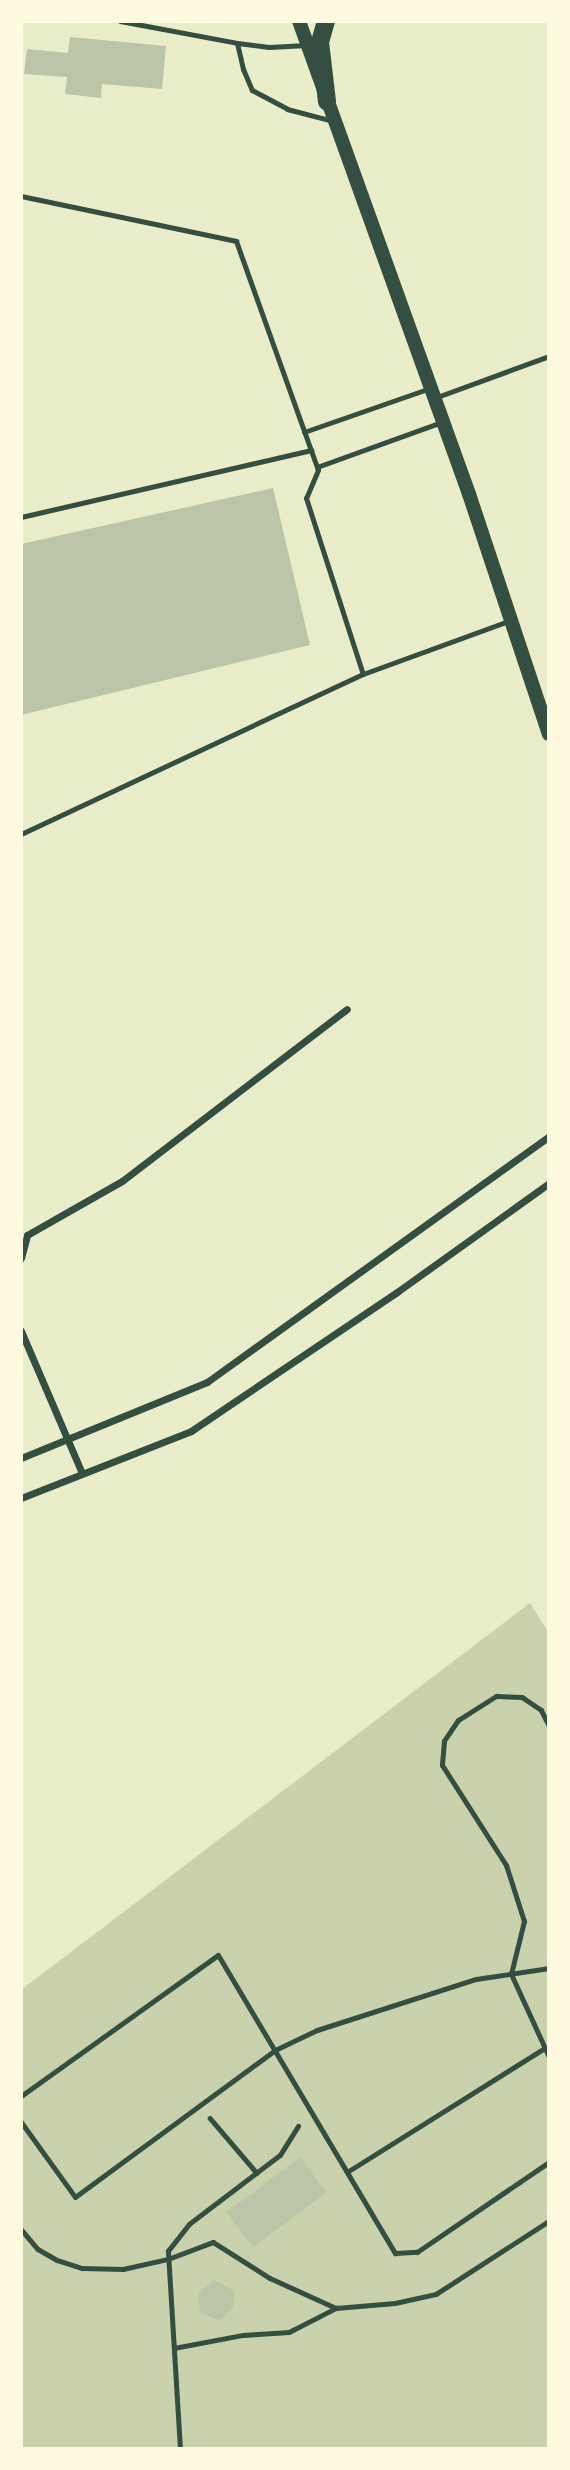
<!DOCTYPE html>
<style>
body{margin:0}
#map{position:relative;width:570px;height:2470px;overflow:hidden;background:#e9edc9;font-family:Quicksand,sans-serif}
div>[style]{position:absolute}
.green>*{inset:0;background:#cad2ad}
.building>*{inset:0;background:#bcc5a7;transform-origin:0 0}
.path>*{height:4.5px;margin:-2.25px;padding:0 2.25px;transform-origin:2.25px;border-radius:2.25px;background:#344e41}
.service>*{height:5px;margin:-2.5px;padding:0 2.5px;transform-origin:2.5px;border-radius:2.5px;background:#344e41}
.minor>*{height:7px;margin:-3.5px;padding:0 3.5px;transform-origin:3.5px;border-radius:3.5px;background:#344e41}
.secondary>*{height:14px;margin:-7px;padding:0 7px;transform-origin:7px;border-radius:7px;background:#344e41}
.primary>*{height:18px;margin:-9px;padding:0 9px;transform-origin:9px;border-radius:9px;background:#344e41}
span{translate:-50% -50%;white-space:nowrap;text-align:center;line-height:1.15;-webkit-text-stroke:7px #fefae0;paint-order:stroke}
.frame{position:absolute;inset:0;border:23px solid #fefae0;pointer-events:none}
</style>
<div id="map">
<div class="green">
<div style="clip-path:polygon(530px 1603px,549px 1633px,549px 2449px,21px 2449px,21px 1990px)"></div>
</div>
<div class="building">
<div style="clip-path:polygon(70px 37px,166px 46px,162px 89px,102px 84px,101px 98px,65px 94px,67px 77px,24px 74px,27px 49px,68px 53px)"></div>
<div style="clip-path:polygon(273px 488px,310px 645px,21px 715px,21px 544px)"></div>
<div style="left:300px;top:2157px;width:44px;height:92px;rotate:53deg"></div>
<div style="clip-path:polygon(214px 2279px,234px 2291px,234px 2307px,219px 2321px,200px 2312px,198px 2294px)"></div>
</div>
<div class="path">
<div style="left:210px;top:2118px;width:72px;rotate:49.5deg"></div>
<div style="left:21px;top:2229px;width:26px;rotate:50deg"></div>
<div style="left:38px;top:2249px;width:22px;rotate:30deg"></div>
<div style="left:57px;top:2260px;width:26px;rotate:18deg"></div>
<div style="left:82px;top:2268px;width:41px;rotate:1.4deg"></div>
<div style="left:123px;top:2269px;width:46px;rotate:-12.5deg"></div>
<div style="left:168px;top:2259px;width:48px;rotate:-20.7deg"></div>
<div style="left:213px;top:2242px;width:67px;rotate:32.3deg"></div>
<div style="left:270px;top:2278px;width:72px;rotate:24.4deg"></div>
<div style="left:174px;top:2348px;width:70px;rotate:-10.7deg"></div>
<div style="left:243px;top:2335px;width:46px;rotate:-3.7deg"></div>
<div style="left:289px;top:2332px;width:53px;rotate:-27.1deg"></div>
<div style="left:336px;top:2308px;width:59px;rotate:-4.8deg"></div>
<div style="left:395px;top:2303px;width:42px;rotate:-12.4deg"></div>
<div style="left:436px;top:2294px;width:135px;rotate:-32.9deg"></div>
<div style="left:180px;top:2449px;width:198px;rotate:-93.5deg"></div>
<div style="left:168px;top:2251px;width:34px;rotate:-52deg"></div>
<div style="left:189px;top:2224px;width:114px;rotate:-37.2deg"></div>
<div style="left:280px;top:2155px;width:34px;rotate:-58deg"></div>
</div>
<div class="service">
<div style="left:120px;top:21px;width:119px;rotate:10.6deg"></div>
<div style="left:237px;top:43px;width:32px;rotate:7deg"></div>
<div style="left:269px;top:47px;width:38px;rotate:-3deg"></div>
<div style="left:237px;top:43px;width:27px;rotate:77deg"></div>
<div style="left:243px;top:69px;width:23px;rotate:67deg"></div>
<div style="left:252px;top:90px;width:40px;rotate:28deg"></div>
<div style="left:287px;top:109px;width:48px;rotate:14.6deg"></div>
<div style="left:21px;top:196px;width:220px;rotate:11.8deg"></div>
<div style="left:236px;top:241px;width:243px;rotate:70.3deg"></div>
<div style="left:318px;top:470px;width:30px;rotate:113deg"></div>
<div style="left:306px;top:498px;width:185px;rotate:72.1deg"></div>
<div style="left:437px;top:397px;width:119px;rotate:-20.1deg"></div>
<div style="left:304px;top:432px;width:133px;rotate:-19.2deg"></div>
<div style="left:317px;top:467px;width:133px;rotate:-19.8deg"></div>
<div style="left:21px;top:517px;width:298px;rotate:-13deg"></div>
<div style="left:21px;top:834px;width:378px;rotate:-25.1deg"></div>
<div style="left:363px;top:674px;width:158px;rotate:-20deg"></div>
<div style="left:549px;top:1726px;width:18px;rotate:-117deg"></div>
<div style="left:541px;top:1710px;width:23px;rotate:-146deg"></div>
<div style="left:522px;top:1697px;width:26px;rotate:-178deg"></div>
<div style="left:496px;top:1696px;width:45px;rotate:147.7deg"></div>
<div style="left:458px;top:1720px;width:25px;rotate:124deg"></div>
<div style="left:444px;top:1741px;width:24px;rotate:95deg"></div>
<div style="left:442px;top:1765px;width:119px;rotate:57.4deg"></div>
<div style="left:506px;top:1865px;width:59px;rotate:72.2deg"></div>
<div style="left:524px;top:1921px;width:55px;rotate:103.8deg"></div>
<div style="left:511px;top:1974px;width:91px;rotate:65.4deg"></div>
<div style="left:21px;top:2096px;width:242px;rotate:-35.6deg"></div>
<div style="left:218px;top:1955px;width:347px;rotate:59.3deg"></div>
<div style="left:395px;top:2253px;width:22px;rotate:-3deg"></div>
<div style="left:417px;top:2252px;width:160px;rotate:-34.3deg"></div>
<div style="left:21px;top:2122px;width:92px;rotate:54.2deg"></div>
<div style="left:75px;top:2197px;width:248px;rotate:-36.3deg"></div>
<div style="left:275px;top:2050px;width:47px;rotate:-25.5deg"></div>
<div style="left:317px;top:2030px;width:167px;rotate:-17.8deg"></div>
<div style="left:476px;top:1979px;width:74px;rotate:-8.6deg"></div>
<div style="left:347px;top:2172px;width:234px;rotate:-32.1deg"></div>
</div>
<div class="minor">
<div style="left:21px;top:1258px;width:24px;rotate:-75deg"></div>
<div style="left:27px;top:1235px;width:109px;rotate:-29.6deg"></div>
<div style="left:122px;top:1181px;width:283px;rotate:-37.4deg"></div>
<div style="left:21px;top:1331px;width:155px;rotate:66.8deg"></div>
<div style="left:21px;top:1458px;width:201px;rotate:-22.2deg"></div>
<div style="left:207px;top:1382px;width:421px;rotate:-35.7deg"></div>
<div style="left:21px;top:1498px;width:183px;rotate:-21.5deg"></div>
<div style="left:191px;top:1431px;width:249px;rotate:-34deg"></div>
<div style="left:397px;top:1292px;width:187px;rotate:-35.6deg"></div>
</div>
<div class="secondary">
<div style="left:299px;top:21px;width:503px;rotate:70.23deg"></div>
<div style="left:469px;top:494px;width:253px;rotate:71.6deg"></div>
</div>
<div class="primary">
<div style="left:326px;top:21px;width:22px;rotate:106deg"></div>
<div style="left:320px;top:42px;width:60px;rotate:83.3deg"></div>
</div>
<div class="frame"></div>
</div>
